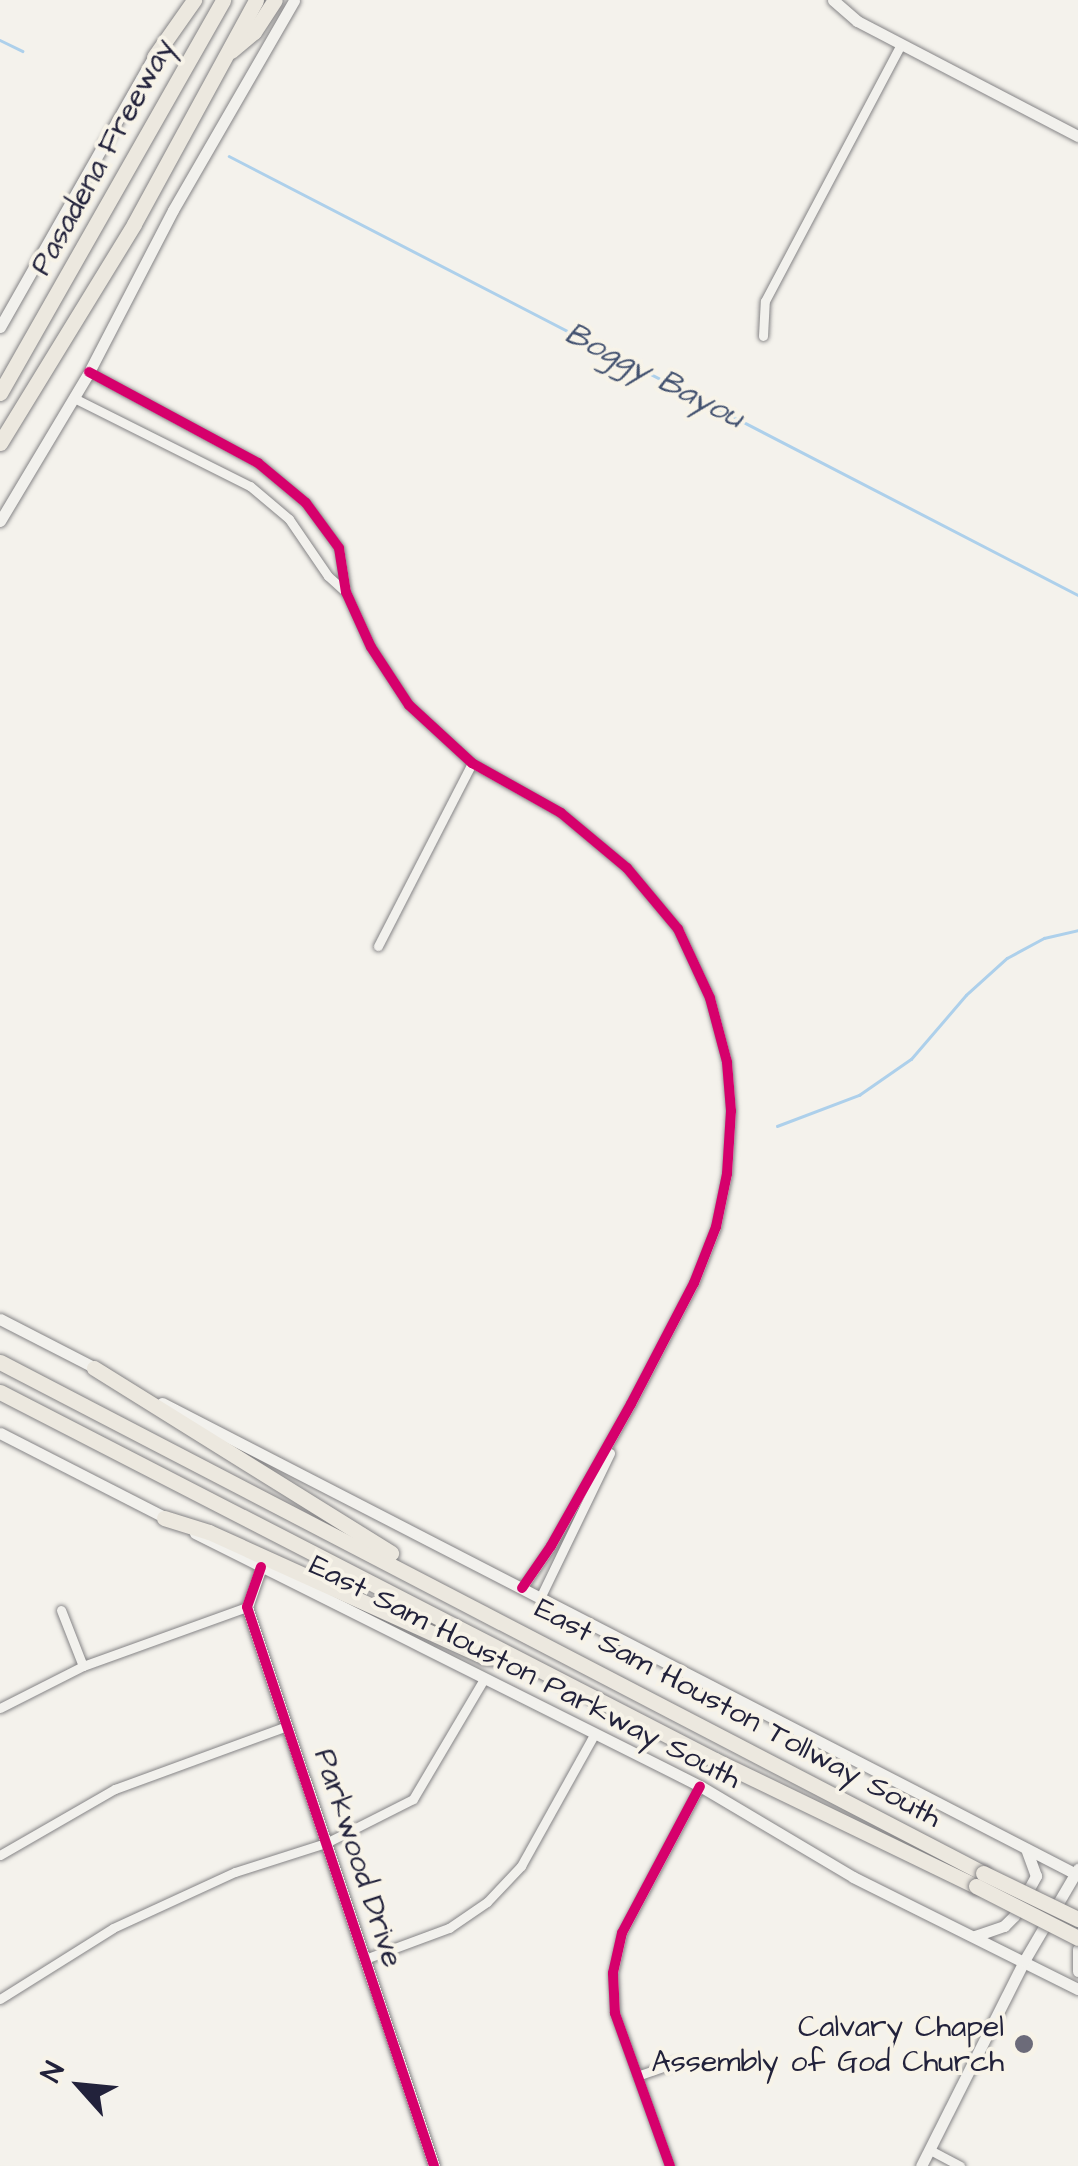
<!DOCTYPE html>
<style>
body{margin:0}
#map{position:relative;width:1078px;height:2166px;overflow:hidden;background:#f4f2ec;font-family:"Architects Daughter",sans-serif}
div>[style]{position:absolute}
.stream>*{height:2.5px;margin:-1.25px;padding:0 1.25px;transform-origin:1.25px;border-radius:1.25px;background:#add0eb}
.roads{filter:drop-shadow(0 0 2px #858486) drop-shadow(0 0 2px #858486)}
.street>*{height:9px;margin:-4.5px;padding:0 4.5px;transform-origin:4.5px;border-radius:4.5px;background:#f2f1ed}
.secondary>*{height:11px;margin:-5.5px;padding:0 5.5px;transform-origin:5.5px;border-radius:5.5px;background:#f2f1ed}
.highway>*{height:15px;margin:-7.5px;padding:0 7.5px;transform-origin:7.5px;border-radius:7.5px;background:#ece8df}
.bridges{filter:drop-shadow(0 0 2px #858486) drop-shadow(0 0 2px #858486)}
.highway-bridge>*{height:15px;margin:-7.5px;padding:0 7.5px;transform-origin:7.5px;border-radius:7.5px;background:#ece8df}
.cycleway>*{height:10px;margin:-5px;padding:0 5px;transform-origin:5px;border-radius:5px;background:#d6006c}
.dots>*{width:28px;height:28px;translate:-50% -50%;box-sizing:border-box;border:5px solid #f7f3e8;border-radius:50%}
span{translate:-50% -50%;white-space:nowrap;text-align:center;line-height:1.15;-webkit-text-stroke:8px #f7f3e8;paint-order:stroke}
.street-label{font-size:30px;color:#22223b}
.poi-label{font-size:30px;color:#22223b}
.right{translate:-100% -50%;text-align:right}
.water-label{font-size:32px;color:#435270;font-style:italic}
.north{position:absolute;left:30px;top:2036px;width:100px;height:100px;-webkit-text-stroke:8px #f7f3e8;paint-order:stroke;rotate:297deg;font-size:28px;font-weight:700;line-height:40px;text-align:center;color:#22223b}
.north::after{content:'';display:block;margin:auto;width:35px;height:45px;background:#22223b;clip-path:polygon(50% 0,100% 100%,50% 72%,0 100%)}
</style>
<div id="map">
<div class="stream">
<div style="left:0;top:40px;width:25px;rotate:26deg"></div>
<div style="left:229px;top:156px;width:956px;rotate:27.34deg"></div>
<div style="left:777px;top:1126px;width:88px;rotate:-20.7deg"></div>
<div style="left:859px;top:1095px;width:63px;rotate:-34.7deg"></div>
<div style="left:911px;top:1059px;width:84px;rotate:-49.3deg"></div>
<div style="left:966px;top:995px;width:55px;rotate:-42.1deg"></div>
<div style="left:1007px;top:958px;width:42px;rotate:-28.4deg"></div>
<div style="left:1044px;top:938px;width:35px;rotate:-13deg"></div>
</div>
<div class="roads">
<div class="street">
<div style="left:763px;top:336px;width:35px;rotate:-87deg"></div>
<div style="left:765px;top:301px;width:291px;rotate:-62.1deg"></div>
<div style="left:89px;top:372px;width:192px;rotate:28.3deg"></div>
<div style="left:258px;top:463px;width:62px;rotate:39.8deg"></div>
<div style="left:306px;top:503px;width:56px;rotate:53.7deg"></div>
<div style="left:339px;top:548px;width:45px;rotate:81deg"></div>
<div style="left:346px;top:592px;width:60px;rotate:65.6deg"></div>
<div style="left:371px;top:647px;width:69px;rotate:56.8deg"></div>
<div style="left:409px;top:705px;width:86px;rotate:42.6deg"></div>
<div style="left:472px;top:763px;width:102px;rotate:29.3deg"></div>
<div style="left:561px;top:813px;width:86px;rotate:39.8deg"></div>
<div style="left:627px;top:868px;width:80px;rotate:50.1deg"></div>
<div style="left:678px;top:929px;width:76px;rotate:65.1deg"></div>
<div style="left:710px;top:998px;width:66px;rotate:75.1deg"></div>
<div style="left:727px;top:1062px;width:49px;rotate:85.3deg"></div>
<div style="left:731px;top:1111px;width:63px;rotate:93.6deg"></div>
<div style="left:727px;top:1174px;width:54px;rotate:101.7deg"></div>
<div style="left:716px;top:1227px;width:60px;rotate:111.4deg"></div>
<div style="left:694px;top:1283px;width:136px;rotate:117.5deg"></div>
<div style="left:631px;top:1404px;width:163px;rotate:119.4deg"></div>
<div style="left:551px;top:1546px;width:51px;rotate:124.6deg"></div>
<div style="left:74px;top:398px;width:197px;rotate:26.6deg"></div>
<div style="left:250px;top:486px;width:51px;rotate:40.2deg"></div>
<div style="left:289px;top:519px;width:69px;rotate:55.6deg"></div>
<div style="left:328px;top:576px;width:24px;rotate:42deg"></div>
<div style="left:378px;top:946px;width:206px;rotate:-62.8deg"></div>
<div style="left:540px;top:1598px;width:161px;rotate:-64.2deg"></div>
<div style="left:61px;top:1610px;width:60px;rotate:68.6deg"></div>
<div style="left:0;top:1708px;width:93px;rotate:-26.8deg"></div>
<div style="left:83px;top:1666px;width:174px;rotate:-19.8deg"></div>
<div style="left:0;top:1855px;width:133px;rotate:-29.9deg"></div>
<div style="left:115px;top:1789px;width:183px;rotate:-20.1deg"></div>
<div style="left:365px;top:1959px;width:90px;rotate:-20.3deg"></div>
<div style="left:449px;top:1928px;width:46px;rotate:-34.4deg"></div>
<div style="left:487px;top:1902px;width:50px;rotate:-46.6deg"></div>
<div style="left:521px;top:1866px;width:152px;rotate:-60.9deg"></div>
<div style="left:0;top:1999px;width:133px;rotate:-32.1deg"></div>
<div style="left:113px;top:1928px;width:134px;rotate:-24.7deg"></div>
<div style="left:235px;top:1872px;width:96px;rotate:-17.7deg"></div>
<div style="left:326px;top:1843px;width:97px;rotate:-26.8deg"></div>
<div style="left:413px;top:1799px;width:139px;rotate:-59.4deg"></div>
<div style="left:637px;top:2076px;width:39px;rotate:-19deg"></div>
<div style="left:930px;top:2150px;width:34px;rotate:28deg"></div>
<div style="left:670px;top:2166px;width:163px;rotate:-109.8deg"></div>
<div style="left:615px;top:2013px;width:40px;rotate:-92.9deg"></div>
<div style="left:613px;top:1973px;width:41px;rotate:-77.3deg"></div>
<div style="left:622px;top:1933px;width:166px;rotate:-62deg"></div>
</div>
<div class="secondary">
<div style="left:833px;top:0;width:32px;rotate:41deg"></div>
<div style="left:857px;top:21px;width:249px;rotate:27.5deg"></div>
<div style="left:0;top:327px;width:316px;rotate:-60.4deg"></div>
<div style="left:0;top:521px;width:174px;rotate:-59.1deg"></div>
<div style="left:89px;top:372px;width:182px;rotate:-62.6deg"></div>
<div style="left:173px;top:210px;width:242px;rotate:-60deg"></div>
<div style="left:0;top:1319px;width:114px;rotate:27.2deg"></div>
<div style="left:162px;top:1403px;width:1030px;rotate:27.26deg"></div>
<div style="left:0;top:1433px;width:191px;rotate:27.1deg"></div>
<div style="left:195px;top:1533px;width:565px;rotate:26.61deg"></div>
<div style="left:700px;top:1786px;width:178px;rotate:30.7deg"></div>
<div style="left:853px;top:1877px;width:251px;rotate:26.5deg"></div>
<div style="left:261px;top:1567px;width:42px;rotate:109.3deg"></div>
<div style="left:247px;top:1607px;width:589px;rotate:71.5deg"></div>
<div style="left:975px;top:1936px;width:31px;rotate:-19deg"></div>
<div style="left:1004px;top:1926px;width:14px;rotate:-45deg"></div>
<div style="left:1014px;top:1916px;width:46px;rotate:-61.2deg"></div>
<div style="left:1036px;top:1876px;width:29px;rotate:-110deg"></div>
<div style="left:1078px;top:1949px;width:22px;rotate:90deg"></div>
<div style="left:921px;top:2166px;width:229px;rotate:-63.3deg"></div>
<div style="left:1024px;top:1961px;width:107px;rotate:-59.6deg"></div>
</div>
<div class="highway">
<div style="left:231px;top:51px;width:30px;rotate:-40deg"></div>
<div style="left:254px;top:32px;width:38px;rotate:-57deg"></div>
<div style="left:154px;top:57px;width:70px;rotate:-54.9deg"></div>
<div style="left:0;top:393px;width:452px;rotate:-60.4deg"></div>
<div style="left:0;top:443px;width:257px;rotate:-58.5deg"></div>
<div style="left:134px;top:224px;width:255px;rotate:-61.4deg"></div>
<div style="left:0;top:1362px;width:1108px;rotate:27.47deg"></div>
<div style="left:94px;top:1368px;width:350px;rotate:31.9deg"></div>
<div style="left:0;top:1392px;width:804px;rotate:27.23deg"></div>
<div style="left:715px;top:1760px;width:290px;rotate:25.8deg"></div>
<div style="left:164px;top:1518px;width:47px;rotate:17.3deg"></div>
<div style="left:209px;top:1532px;width:302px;rotate:24.4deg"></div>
<div style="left:484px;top:1657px;width:27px;rotate:4deg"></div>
</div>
</div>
<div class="bridges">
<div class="highway-bridge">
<div style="left:983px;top:1873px;width:106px;rotate:25.8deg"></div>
<div style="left:976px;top:1886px;width:114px;rotate:27deg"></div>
</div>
</div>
<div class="cycleway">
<div style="left:89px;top:372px;width:192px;rotate:28.3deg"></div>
<div style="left:258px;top:463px;width:62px;rotate:39.8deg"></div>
<div style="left:306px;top:503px;width:56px;rotate:53.7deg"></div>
<div style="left:339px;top:548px;width:45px;rotate:81deg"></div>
<div style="left:346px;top:592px;width:60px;rotate:65.6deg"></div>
<div style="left:371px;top:647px;width:69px;rotate:56.8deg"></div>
<div style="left:409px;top:705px;width:86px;rotate:42.6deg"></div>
<div style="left:472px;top:763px;width:102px;rotate:29.3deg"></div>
<div style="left:561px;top:813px;width:86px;rotate:39.8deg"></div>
<div style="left:627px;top:868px;width:80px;rotate:50.1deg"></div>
<div style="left:678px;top:929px;width:76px;rotate:65.1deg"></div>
<div style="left:710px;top:998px;width:66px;rotate:75.1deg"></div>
<div style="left:727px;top:1062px;width:49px;rotate:85.3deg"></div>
<div style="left:731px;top:1111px;width:63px;rotate:93.6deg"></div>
<div style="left:727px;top:1174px;width:54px;rotate:101.7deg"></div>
<div style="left:716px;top:1227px;width:60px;rotate:111.4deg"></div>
<div style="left:694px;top:1283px;width:136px;rotate:117.5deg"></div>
<div style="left:631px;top:1404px;width:163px;rotate:119.4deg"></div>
<div style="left:551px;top:1546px;width:51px;rotate:124.6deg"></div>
<div style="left:261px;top:1567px;width:42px;rotate:109.3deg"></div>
<div style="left:247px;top:1607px;width:589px;rotate:71.5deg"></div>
<div style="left:670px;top:2166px;width:163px;rotate:-109.8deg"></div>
<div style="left:615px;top:2013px;width:40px;rotate:-92.9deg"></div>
<div style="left:613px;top:1973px;width:41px;rotate:-77.3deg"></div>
<div style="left:622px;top:1933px;width:166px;rotate:-62deg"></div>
</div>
<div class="dots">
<div style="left:1024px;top:2044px;background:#6c6b79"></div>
</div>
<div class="street-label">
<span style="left:103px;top:157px;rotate:-61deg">Pasadena Freeway</span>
<span style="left:525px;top:1672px;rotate:27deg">East Sam Houston Parkway South</span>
<span style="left:738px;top:1713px;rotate:28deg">East Sam Houston Tollway South</span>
<span style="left:358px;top:1858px;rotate:72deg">Parkwood Drive</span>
</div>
<div class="poi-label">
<span class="right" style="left:1004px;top:2044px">Calvary Chapel<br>Assembly of God Church</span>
</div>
<div class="water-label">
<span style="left:654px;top:376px;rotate:27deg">Boggy Bayou</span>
</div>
<div class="north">N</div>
</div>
